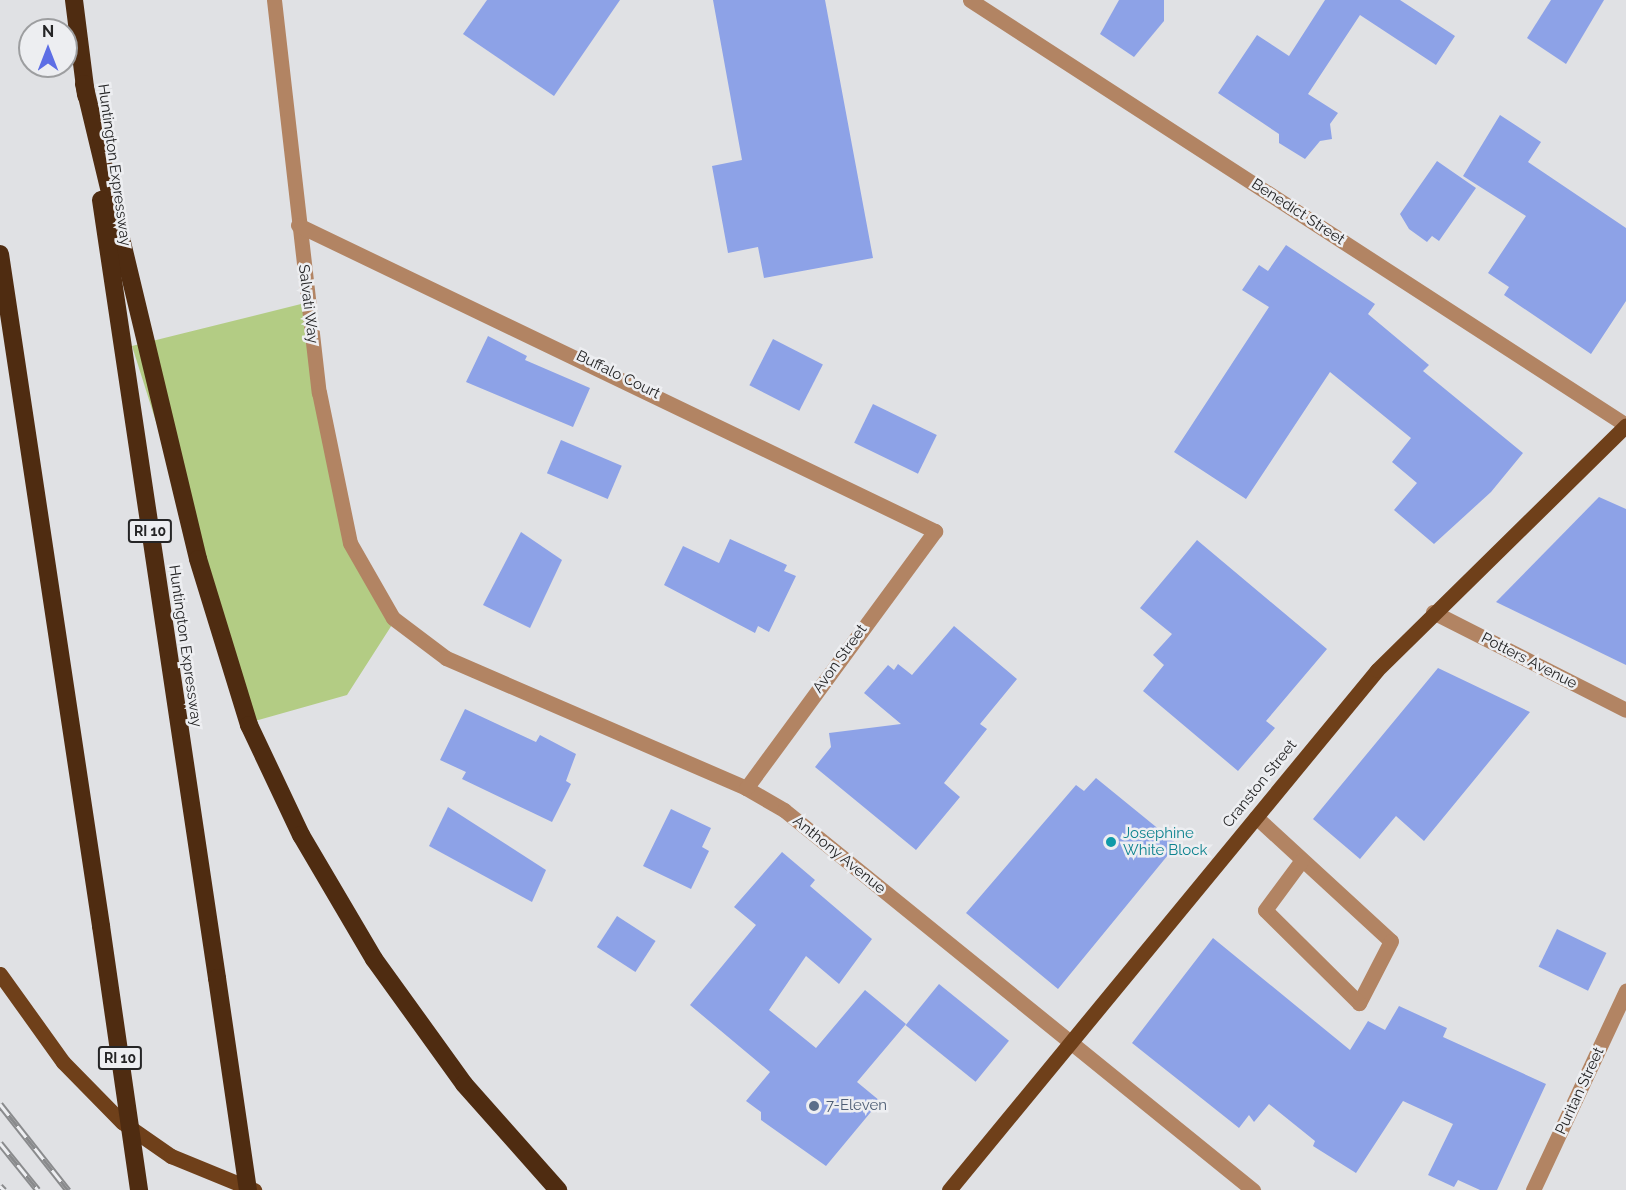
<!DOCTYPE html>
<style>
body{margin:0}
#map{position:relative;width:1626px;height:1190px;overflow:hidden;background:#e0e1e4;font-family:Raleway,sans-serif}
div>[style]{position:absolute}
.green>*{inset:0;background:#b3cc84}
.building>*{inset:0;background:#8da2e7;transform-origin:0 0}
.minor>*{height:15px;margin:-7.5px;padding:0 7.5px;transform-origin:7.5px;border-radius:7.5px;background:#b28463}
.major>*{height:15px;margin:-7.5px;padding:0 7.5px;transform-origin:7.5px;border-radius:7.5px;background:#6f401a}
.highway>*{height:18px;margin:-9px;padding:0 9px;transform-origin:9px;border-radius:9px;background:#4f2c11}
.rail>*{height:7px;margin-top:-3.5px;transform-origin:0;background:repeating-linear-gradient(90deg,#edeef1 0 14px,#8a8b8d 0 28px);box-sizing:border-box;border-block:2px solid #8a8b8d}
.highway-bridge>*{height:18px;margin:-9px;padding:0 9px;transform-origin:9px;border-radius:9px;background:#4f2c11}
.dots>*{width:16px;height:16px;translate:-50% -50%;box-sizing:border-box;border:3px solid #edeef1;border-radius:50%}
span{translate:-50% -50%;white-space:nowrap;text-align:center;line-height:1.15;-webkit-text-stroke:5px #edeef1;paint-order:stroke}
.shield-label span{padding:2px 4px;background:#edeef1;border:2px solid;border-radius:4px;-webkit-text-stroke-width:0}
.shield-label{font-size:14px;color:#252526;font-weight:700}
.street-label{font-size:15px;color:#252526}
.culture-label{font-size:15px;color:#0d838f}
.left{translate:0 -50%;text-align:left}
.service-label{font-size:15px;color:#4e5e75}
.north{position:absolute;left:18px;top:18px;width:60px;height:60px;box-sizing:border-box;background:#edeef1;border:2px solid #9d9ea0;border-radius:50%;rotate:0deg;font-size:16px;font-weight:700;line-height:24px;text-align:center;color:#252526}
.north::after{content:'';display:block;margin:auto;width:21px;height:27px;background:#5d6ee5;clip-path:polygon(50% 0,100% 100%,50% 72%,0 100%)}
</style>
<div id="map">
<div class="green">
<div style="clip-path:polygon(309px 302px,351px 540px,397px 617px,347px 695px,251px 722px,132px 346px)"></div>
</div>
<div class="building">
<div style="clip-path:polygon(487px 0,620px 0,554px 96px,463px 34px)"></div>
<div style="clip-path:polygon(713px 0,825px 0,873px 258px,764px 278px,758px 247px,728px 253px,712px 166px,742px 160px)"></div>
<div style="clip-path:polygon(1119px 0,1164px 0,1164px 21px,1134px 57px,1100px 34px)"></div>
<div style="clip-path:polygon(1325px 0,1400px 0,1455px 36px,1436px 65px,1360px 15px,1308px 94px,1338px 113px,1330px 124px,1332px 139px,1320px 141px,1305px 159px,1279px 143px,1279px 134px,1218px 93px,1257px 35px,1289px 56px)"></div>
<div style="clip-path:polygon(1551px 0,1604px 0,1566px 64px,1527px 38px)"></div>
<div style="clip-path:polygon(1500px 115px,1541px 142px,1528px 162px,1626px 228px,1626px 301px,1591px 354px,1504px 295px,1509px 287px,1488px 273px,1526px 216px,1463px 176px)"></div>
<div style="clip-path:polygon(1437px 161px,1476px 188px,1439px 241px,1432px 236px,1427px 242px,1409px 229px,1400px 214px)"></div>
<div style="clip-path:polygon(1286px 245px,1375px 304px,1368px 314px,1429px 365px,1423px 371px,1523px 453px,1491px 492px,1434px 544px,1394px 510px,1417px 483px,1392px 462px,1411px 438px,1330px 372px,1246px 499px,1174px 452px,1269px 307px,1242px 290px,1259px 265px,1268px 271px)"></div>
<div style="clip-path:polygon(488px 336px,527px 356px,525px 360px,590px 388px,573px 427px,466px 382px)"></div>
<div style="left:773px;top:339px;width:56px;height:52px;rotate:27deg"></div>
<div style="left:873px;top:404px;width:71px;height:43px;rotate:26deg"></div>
<div style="left:561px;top:440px;width:66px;height:36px;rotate:23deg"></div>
<div style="clip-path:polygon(1599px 497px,1626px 509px,1626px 665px,1496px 602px)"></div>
<div style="clip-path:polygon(521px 532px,562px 560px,530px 628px,483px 605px)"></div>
<div style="clip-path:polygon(730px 539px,787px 565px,784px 571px,796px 576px,769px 632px,758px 626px,755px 633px,664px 585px,683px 546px,719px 563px)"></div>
<div style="clip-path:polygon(1197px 540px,1327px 649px,1266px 721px,1275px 728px,1238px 771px,1143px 691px,1164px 665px,1153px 655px,1172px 634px,1140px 608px)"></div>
<div style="clip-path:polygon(954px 626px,1017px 679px,980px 724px,987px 729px,944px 783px,960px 797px,916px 850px,815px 767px,831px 747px,829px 733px,901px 724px,864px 693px,888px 665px,894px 670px,898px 664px,912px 675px)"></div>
<div style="clip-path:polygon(1438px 668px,1530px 712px,1424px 841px,1396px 816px,1360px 859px,1313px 819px)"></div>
<div style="clip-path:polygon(465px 709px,536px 742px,540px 735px,576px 754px,566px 781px,571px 784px,552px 822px,462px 779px,466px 772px,440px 760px)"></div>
<div style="clip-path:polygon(1096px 778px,1177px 844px,1058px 989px,966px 913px,1076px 785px,1084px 791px)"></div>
<div style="clip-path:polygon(448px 807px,546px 870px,532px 902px,429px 846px)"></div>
<div style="clip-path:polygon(671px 809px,711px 828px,702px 847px,709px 851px,691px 889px,643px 866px)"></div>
<div style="clip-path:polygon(782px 852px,815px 880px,810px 886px,872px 939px,839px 984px,806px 956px,769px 1010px,816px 1048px,865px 990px,906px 1024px,857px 1082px,880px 1101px,826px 1166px,761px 1120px,761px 1112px,746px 1101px,770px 1072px,690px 1005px,756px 925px,734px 907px)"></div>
<div style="left:617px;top:916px;width:46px;height:37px;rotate:33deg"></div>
<div style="left:1557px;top:929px;width:55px;height:42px;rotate:26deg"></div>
<div style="clip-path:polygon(1213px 938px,1350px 1050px,1368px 1021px,1385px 1030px,1399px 1006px,1447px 1028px,1443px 1037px,1546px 1084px,1497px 1190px,1480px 1190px,1458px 1180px,1454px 1187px,1428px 1175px,1453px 1124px,1403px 1101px,1356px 1173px,1313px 1146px,1315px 1141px,1269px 1104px,1254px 1122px,1249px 1115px,1239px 1128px,1132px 1043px)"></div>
<div style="left:939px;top:984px;width:90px;height:53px;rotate:39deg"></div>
</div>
<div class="minor">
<div style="left:274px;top:0;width:395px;rotate:83.5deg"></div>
<div style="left:319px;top:392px;width:154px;rotate:78.4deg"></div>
<div style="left:350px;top:543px;width:86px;rotate:60.2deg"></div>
<div style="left:393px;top:618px;width:66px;rotate:37deg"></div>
<div style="left:446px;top:658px;width:327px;rotate:23.4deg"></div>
<div style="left:746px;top:788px;width:44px;rotate:30.1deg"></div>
<div style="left:784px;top:810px;width:604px;rotate:39.02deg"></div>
<div style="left:970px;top:0;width:782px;rotate:32.94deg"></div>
<div style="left:298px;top:225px;width:707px;rotate:25.66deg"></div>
<div style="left:935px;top:531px;width:319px;rotate:126.3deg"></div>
<div style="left:1433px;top:612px;width:216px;rotate:26.9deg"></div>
<div style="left:1256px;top:817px;width:183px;rotate:42.6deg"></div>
<div style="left:1391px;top:941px;width:70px;rotate:117.3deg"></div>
<div style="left:1359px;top:1003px;width:132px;rotate:-135.3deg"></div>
<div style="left:1265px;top:910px;width:62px;rotate:-53.5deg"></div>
<div style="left:1533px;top:1190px;width:220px;rotate:-65deg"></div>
</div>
<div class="major">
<div style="left:0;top:974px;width:108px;rotate:54.4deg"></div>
<div style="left:63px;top:1062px;width:84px;rotate:45.5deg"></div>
<div style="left:122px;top:1122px;width:60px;rotate:34.8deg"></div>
<div style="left:171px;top:1156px;width:90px;rotate:22.3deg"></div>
<div style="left:949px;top:1190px;width:673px;rotate:-50.54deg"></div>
<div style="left:1377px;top:670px;width:349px;rotate:-44.5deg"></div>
</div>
<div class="highway">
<div style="left:74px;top:0;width:96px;rotate:82.8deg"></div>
<div style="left:84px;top:84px;width:488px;rotate:76.5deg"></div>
<div style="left:198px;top:559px;width:174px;rotate:72.9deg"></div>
<div style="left:249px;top:725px;width:122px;rotate:64.7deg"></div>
<div style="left:301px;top:835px;width:144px;rotate:59.5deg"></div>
<div style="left:374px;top:959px;width:154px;rotate:54.2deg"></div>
<div style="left:464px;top:1084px;width:142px;rotate:48.4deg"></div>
<div style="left:101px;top:200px;width:787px;rotate:81.52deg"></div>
<div style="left:0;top:254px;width:680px;rotate:81.45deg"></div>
</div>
<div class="rail">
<div style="left:0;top:1104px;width:110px;rotate:51.7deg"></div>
<div style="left:0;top:1143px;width:60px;rotate:51deg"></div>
<div style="left:0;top:1186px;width:6px;rotate:45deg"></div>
</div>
<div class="highway-bridge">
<div style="left:101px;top:926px;width:267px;rotate:81.8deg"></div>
<div style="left:217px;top:978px;width:214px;rotate:81.7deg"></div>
</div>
<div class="dots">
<div style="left:1111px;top:842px;background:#0f9aa8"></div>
<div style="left:814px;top:1106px;background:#5c6f8a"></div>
</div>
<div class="shield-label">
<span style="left:150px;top:531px">RI 10</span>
<span style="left:120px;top:1058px">RI 10</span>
</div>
<div class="street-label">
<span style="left:114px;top:165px;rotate:82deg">Huntington Expressway</span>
<span style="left:1298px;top:212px;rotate:33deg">Benedict Street</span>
<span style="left:308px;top:304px;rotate:83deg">Salvati Way</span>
<span style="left:618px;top:375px;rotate:26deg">Buffalo Court</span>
<span style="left:185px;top:646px;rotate:82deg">Huntington Expressway</span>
<span style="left:840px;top:659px;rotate:-54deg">Avon Street</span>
<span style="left:1529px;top:661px;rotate:27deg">Potters Avenue</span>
<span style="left:1260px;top:784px;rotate:-51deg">Cranston Street</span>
<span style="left:839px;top:855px;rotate:39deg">Anthony Avenue</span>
<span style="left:1580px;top:1091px;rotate:-65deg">Puritan Street</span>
</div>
<div class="culture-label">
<span class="left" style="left:1123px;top:842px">Josephine<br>White Block</span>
</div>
<div class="service-label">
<span class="left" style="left:826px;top:1106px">7-Eleven</span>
</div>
<div class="north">N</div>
</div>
